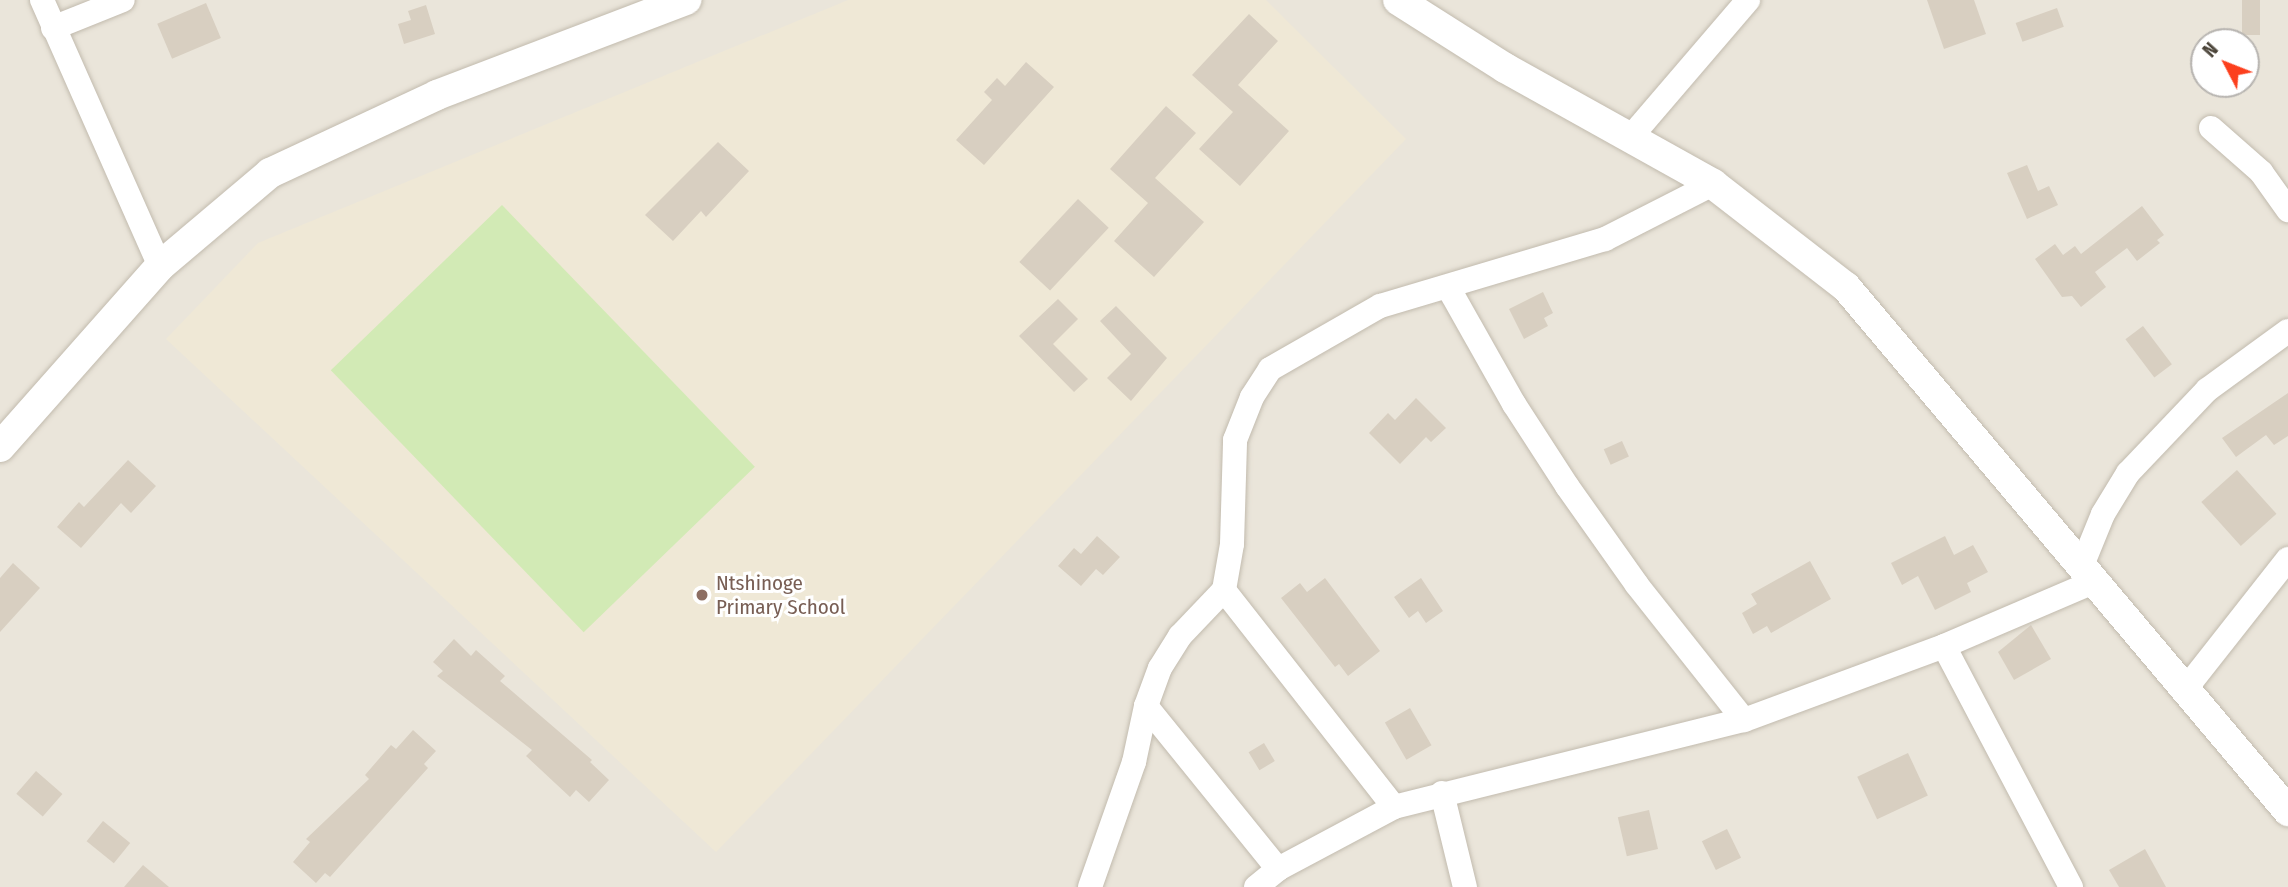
<!DOCTYPE html>
<style>
body{margin:0}
#map{position:relative;width:2288px;height:887px;overflow:hidden;background:#f6f3ec;font-family:"Fira Sans Condensed",sans-serif}
div>[style]{position:absolute}
.residential>*{inset:0;background:#eae5da}
.education>*{inset:0;background:#efe8d6}
.green>*{inset:0;background:#d2eab5;transform-origin:0 0}
.building>*{inset:0;background:#d8cfc1;transform-origin:0 0}
.roads{filter:drop-shadow(0 0 2px #c2bbae) drop-shadow(0 0 2px #c2bbae)}
.minor>*{height:24px;margin:-12px;padding:0 12px;transform-origin:12px;border-radius:12px;background:#fff}
.tertiary>*{height:30px;margin:-15px;padding:0 15px;transform-origin:15px;border-radius:15px;background:#fff}
.dots>*{width:19px;height:19px;translate:-50% -50%;box-sizing:border-box;border:4px solid #fff;border-radius:50%}
span{translate:-50% -50%;white-space:nowrap;text-align:center;line-height:1.15;-webkit-text-stroke:6px #fff;paint-order:stroke}
.education-label{font-size:21px;color:#785e54}
.left{translate:0 -50%;text-align:left}
.north{position:absolute;left:2190px;top:28px;width:70px;height:70px;box-sizing:border-box;background:#fff;border:2px solid #b7b4b0;border-radius:50%;rotate:312deg;font-size:19px;font-weight:700;line-height:28px;text-align:center;color:#4b4439}
.north::after{content:'';display:block;margin:auto;width:24px;height:32px;background:#fc3f1d;clip-path:polygon(50% 0,100% 100%,50% 72%,0 100%)}
</style>
<div id="map">
<div class="residential">
<div style="clip-path:polygon(evenodd,0 0,2288px 0,2288px 887px,0 887px,0 0,2204px 42px,2246px 42px,2246px 84px,2204px 84px,2204px 42px)"></div>
</div>
<div class="education">
<div style="clip-path:polygon(848px 0,1266px 0,1406px 139px,716px 852px,166px 339px,258px 243px)"></div>
</div>
<div class="green">
<div style="left:502px;top:205px;width:364px;height:238px;rotate:46deg"></div>
</div>
<div class="building">
<div style="clip-path:polygon(1927px 0,1974px 0,1986px 34px,1944px 49px)"></div>
<div style="left:2242px;top:0;width:18px;height:35px"></div>
<div style="left:206px;top:3px;width:38px;height:53px;rotate:67deg"></div>
<div style="clip-path:polygon(426px 5px,435px 34px,404px 44px,398px 24px,411px 20px,408px 11px)"></div>
<div style="left:2057px;top:8px;width:20px;height:44px;rotate:70deg"></div>
<div style="clip-path:polygon(1249px 14px,1278px 41px,1238px 85px,1289px 131px,1240px 186px,1199px 149px,1233px 112px,1192px 75px)"></div>
<div style="clip-path:polygon(1026px 62px,1054px 87px,984px 165px,956px 140px,992px 100px,984px 92px,997px 78px,1005px 86px)"></div>
<div style="clip-path:polygon(1166px 106px,1196px 133px,1155px 178px,1204px 222px,1154px 277px,1114px 241px,1148px 203px,1110px 169px)"></div>
<div style="clip-path:polygon(718px 142px,749px 171px,706px 217px,701px 211px,673px 241px,645px 215px)"></div>
<div style="clip-path:polygon(2027px 165px,2038px 191px,2049px 186px,2058px 205px,2027px 219px,2007px 173px)"></div>
<div style="left:1078px;top:199px;width:42px;height:86px;rotate:43deg"></div>
<div style="clip-path:polygon(2142px 206px,2164px 235px,2157px 240px,2160px 243px,2137px 261px,2127px 248px,2095px 272px,2106px 287px,2081px 307px,2072px 296px,2062px 297px,2035px 259px,2055px 244px,2063px 255px,2075px 246px,2081px 254px)"></div>
<div style="clip-path:polygon(1543px 292px,1553px 313px,1544px 318px,1548px 326px,1524px 339px,1509px 309px)"></div>
<div style="clip-path:polygon(1058px 299px,1078px 319px,1053px 344px,1088px 379px,1074px 392px,1019px 336px)"></div>
<div style="clip-path:polygon(1116px 306px,1167px 358px,1131px 401px,1107px 378px,1131px 354px,1100px 321px)"></div>
<div style="left:2143px;top:326px;width:48px;height:22px;rotate:53deg"></div>
<div style="clip-path:polygon(2288px 393px,2288px 436px,2274px 445px,2266px 435px,2236px 457px,2222px 438px)"></div>
<div style="clip-path:polygon(1416px 398px,1446px 428px,1431px 442px,1426px 437px,1400px 464px,1369px 433px,1388px 413px,1395px 420px)"></div>
<div style="left:1622px;top:441px;width:17px;height:20px;rotate:66deg"></div>
<div style="clip-path:polygon(128px 460px,156px 486px,131px 513px,121px 503px,81px 548px,57px 527px,79px 502px,84px 507px)"></div>
<div style="left:2237px;top:470px;width:59px;height:48px;rotate:48deg"></div>
<div style="clip-path:polygon(1097px 536px,1120px 557px,1103px 575px,1096px 569px,1081px 586px,1058px 566px,1074px 548px,1081px 554px)"></div>
<div style="clip-path:polygon(1945px 536px,1954px 555px,1973px 545px,1988px 572px,1967px 583px,1971px 592px,1935px 610px,1918px 576px,1902px 585px,1891px 563px)"></div>
<div style="clip-path:polygon(1810px 561px,1831px 599px,1771px 633px,1767px 626px,1753px 634px,1742px 613px,1757px 604px,1751px 594px)"></div>
<div style="clip-path:polygon(13px 563px,40px 588px,0 632px,0 578px)"></div>
<div style="clip-path:polygon(1325px 578px,1380px 651px,1348px 676px,1339px 664px,1335px 667px,1281px 598px,1300px 583px,1307px 592px)"></div>
<div style="clip-path:polygon(1421px 578px,1443px 611px,1426px 623px,1418px 611px,1409px 618px,1394px 597px)"></div>
<div style="clip-path:polygon(2031px 625px,2051px 659px,2014px 680px,1998px 652px)"></div>
<div style="clip-path:polygon(454px 639px,471px 656px,476px 650px,505px 676px,500px 681px,592px 760px,590px 762px,609px 780px,589px 802px,576px 790px,570px 797px,526px 756px,532px 750px,437px 676px,443px 671px,433px 662px)"></div>
<div style="left:1410px;top:708px;width:43px;height:29px;rotate:60deg"></div>
<div style="clip-path:polygon(413px 730px,436px 751px,424px 764px,428px 768px,330px 877px,325px 873px,316px 883px,293px 862px,310px 842px,306px 839px,369px 779px,365px 775px,391px 745px,396px 749px)"></div>
<div style="left:1264px;top:743px;width:21px;height:18px;rotate:59deg"></div>
<div style="left:1908px;top:753px;width:47px;height:56px;rotate:65deg"></div>
<div style="left:36px;top:771px;width:35px;height:30px;rotate:41deg"></div>
<div style="left:1649px;top:810px;width:40px;height:32px;rotate:77deg"></div>
<div style="left:103px;top:821px;width:35px;height:26px;rotate:39deg"></div>
<div style="left:1727px;top:829px;width:32px;height:28px;rotate:64deg"></div>
<div style="clip-path:polygon(2145px 849px,2166px 887px,2119px 887px,2109px 870px)"></div>
<div style="clip-path:polygon(143px 865px,169px 887px,124px 887px)"></div>
</div>
<div class="roads">
<div class="minor">
<div style="left:42px;top:0;width:291px;rotate:66.1deg"></div>
<div style="left:53px;top:28px;width:75px;rotate:-21.8deg"></div>
<div style="left:2211px;top:128px;width:67px;rotate:41.3deg"></div>
<div style="left:2261px;top:172px;width:47px;rotate:54.6deg"></div>
<div style="left:1629px;top:139px;width:183px;rotate:-49.4deg"></div>
<div style="left:1448px;top:287px;width:134px;rotate:60.6deg"></div>
<div style="left:1514px;top:404px;width:98px;rotate:57.1deg"></div>
<div style="left:1567px;top:486px;width:121px;rotate:54.7deg"></div>
<div style="left:1637px;top:585px;width:172px;rotate:51.6deg"></div>
<div style="left:2081px;top:568px;width:58px;rotate:-67.8deg"></div>
<div style="left:2103px;top:514px;width:48px;rotate:-58.6deg"></div>
<div style="left:2128px;top:473px;width:115px;rotate:-46.4deg"></div>
<div style="left:2207px;top:390px;width:100px;rotate:-36.1deg"></div>
<div style="left:2184px;top:691px;width:168px;rotate:-51.8deg"></div>
<div style="left:1146px;top:706px;width:210px;rotate:51deg"></div>
<div style="left:1442px;top:793px;width:97px;rotate:76.3deg"></div>
<div style="left:1394px;top:807px;width:276px;rotate:-128.1deg"></div>
<div style="left:1224px;top:590px;width:47px;rotate:-80.1deg"></div>
<div style="left:1232px;top:544px;width:104px;rotate:-88.3deg"></div>
<div style="left:1235px;top:440px;width:46px;rotate:-68.4deg"></div>
<div style="left:1252px;top:397px;width:33px;rotate:-57deg"></div>
<div style="left:1270px;top:369px;width:127px;rotate:-29.8deg"></div>
<div style="left:1380px;top:306px;width:235px;rotate:-16.6deg"></div>
<div style="left:1605px;top:239px;width:121px;rotate:-27deg"></div>
<div style="left:1090px;top:887px;width:133px;rotate:-70.6deg"></div>
<div style="left:1134px;top:762px;width:57px;rotate:-77.9deg"></div>
<div style="left:1146px;top:706px;width:40px;rotate:-69.8deg"></div>
<div style="left:1160px;top:668px;width:38px;rotate:-58deg"></div>
<div style="left:1180px;top:636px;width:64px;rotate:-46.3deg"></div>
<div style="left:1256px;top:887px;width:28px;rotate:-39deg"></div>
<div style="left:1278px;top:869px;width:132px;rotate:-28.1deg"></div>
<div style="left:1394px;top:807px;width:361px;rotate:-14deg"></div>
<div style="left:1744px;top:720px;width:213px;rotate:-20.3deg"></div>
<div style="left:2071px;top:887px;width:272px;rotate:-117.8deg"></div>
<div style="left:1944px;top:646px;width:162px;rotate:-23.2deg"></div>
</div>
<div class="tertiary">
<div style="left:1398px;top:0;width:127px;rotate:32.4deg"></div>
<div style="left:1505px;top:68px;width:238px;rotate:29.1deg"></div>
<div style="left:1713px;top:184px;width:168px;rotate:37.8deg"></div>
<div style="left:1846px;top:287px;width:686px;rotate:49.85deg"></div>
<div style="left:0;top:447px;width:242px;rotate:-48.5deg"></div>
<div style="left:160px;top:266px;width:144px;rotate:-40.2deg"></div>
<div style="left:270px;top:173px;width:184px;rotate:-25deg"></div>
<div style="left:437px;top:95px;width:267px;rotate:-20.9deg"></div>
</div>
</div>
<div class="dots">
<div style="left:702px;top:595px;background:#8d6e63"></div>
</div>
<div class="education-label">
<span class="left" style="left:716px;top:595px">Ntshinoge<br>Primary School</span>
</div>
<div class="north">N</div>
</div>
